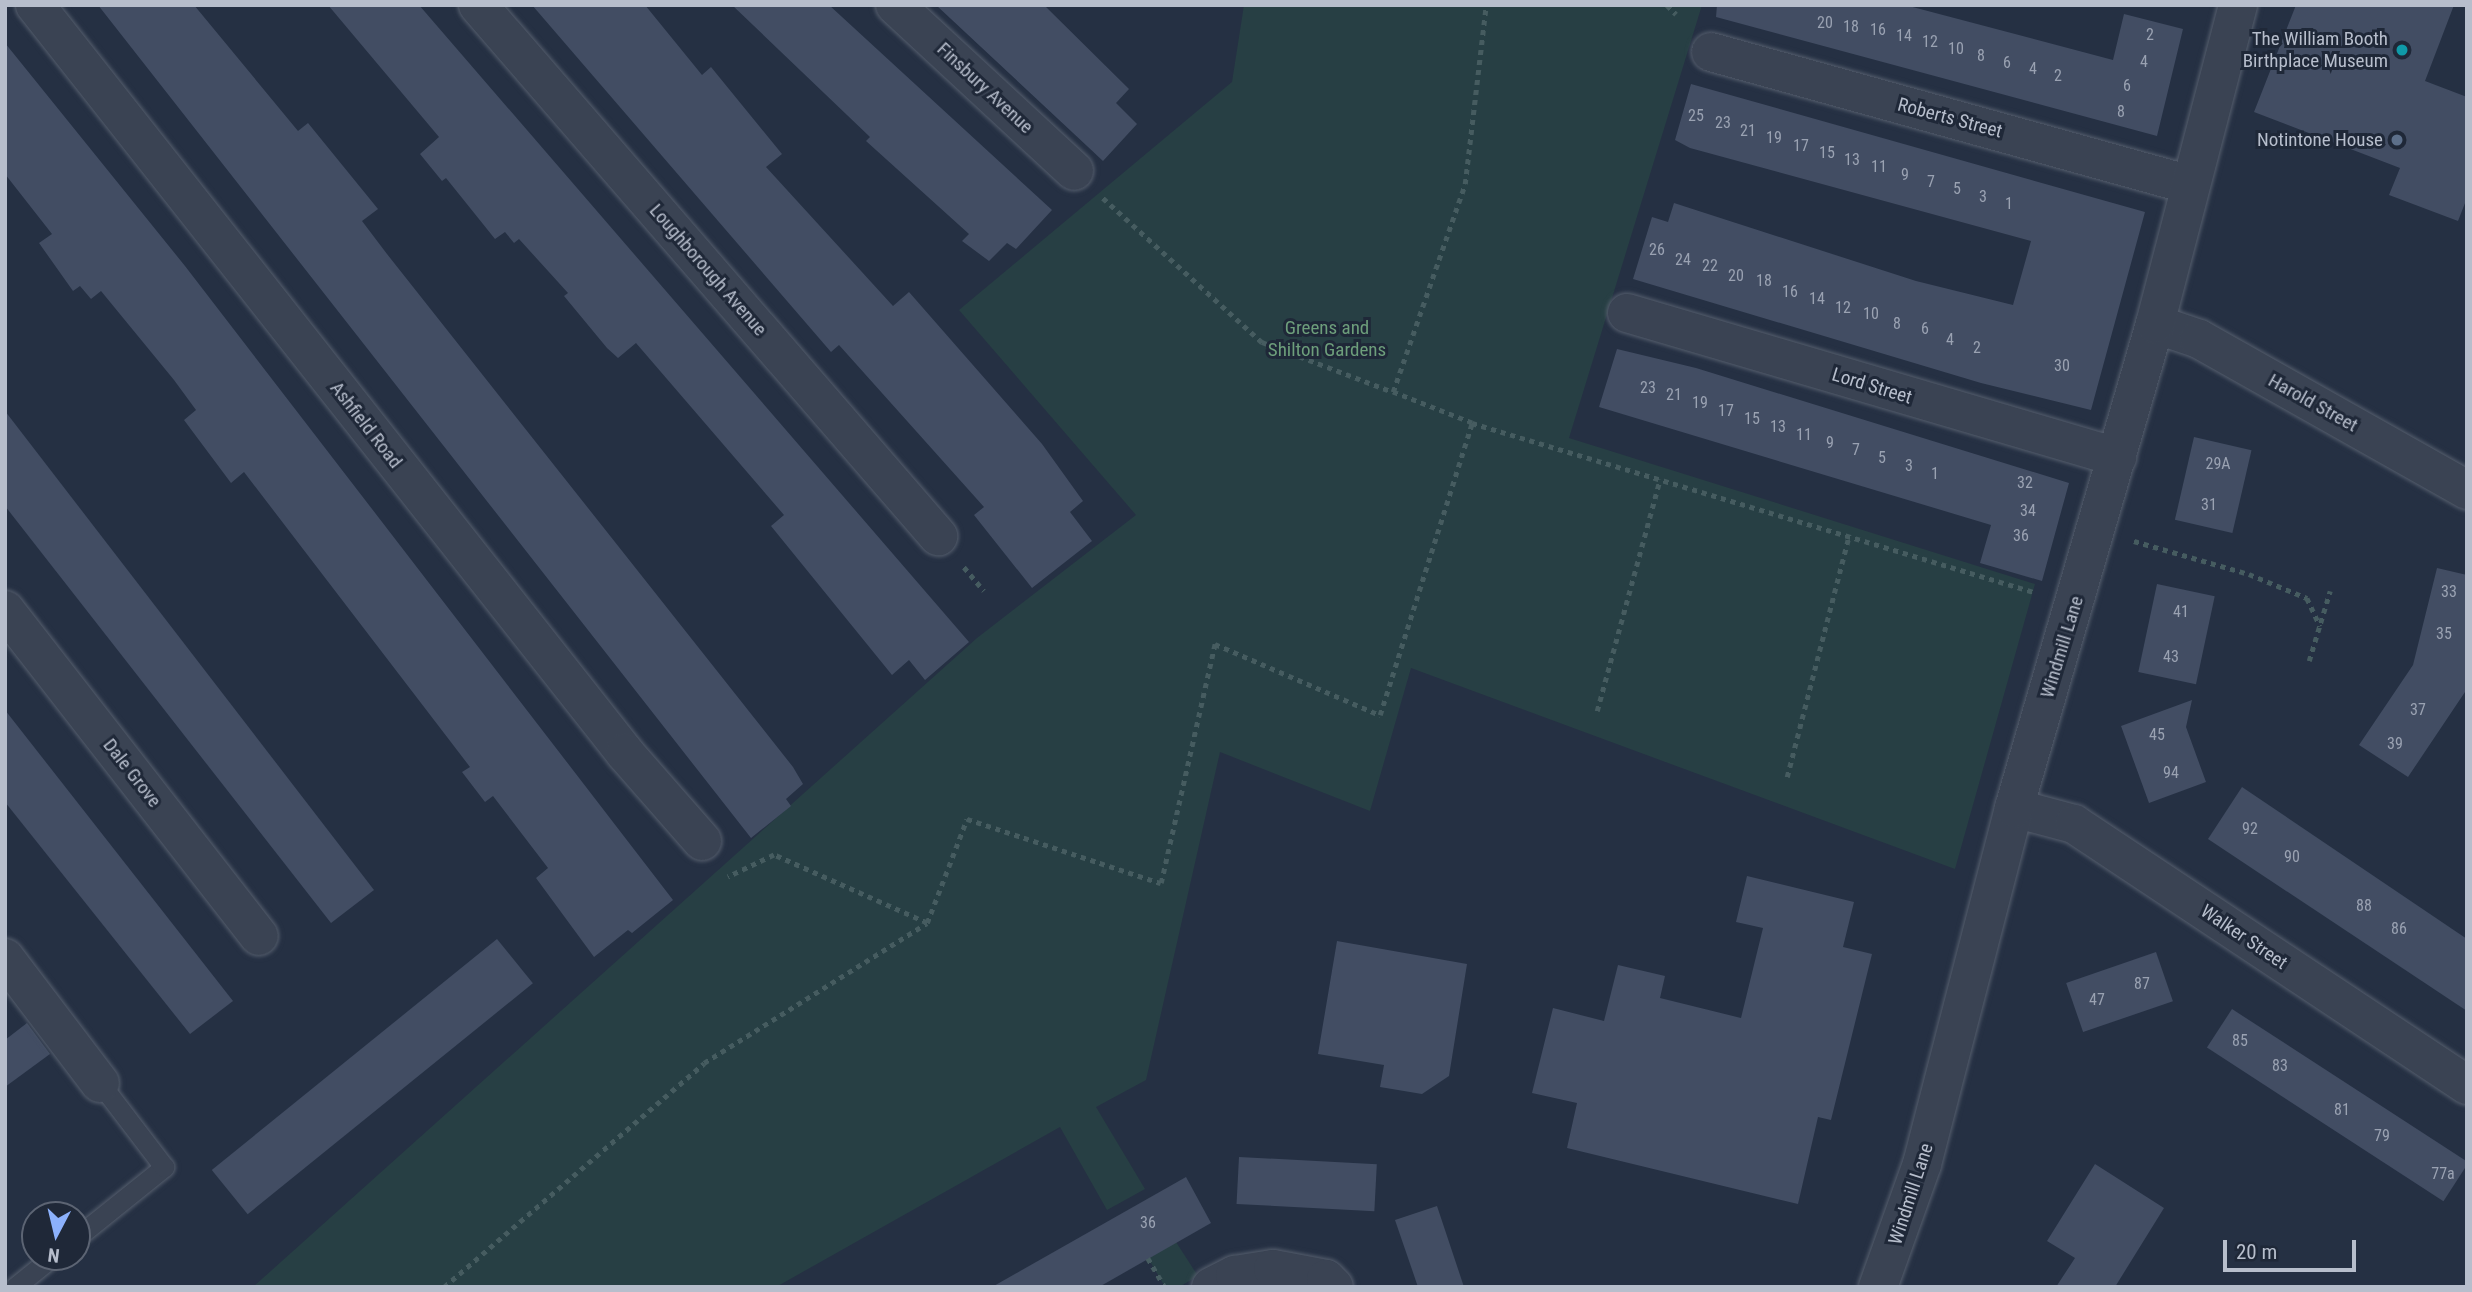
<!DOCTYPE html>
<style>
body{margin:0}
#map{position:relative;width:2472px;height:1292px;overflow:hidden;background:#253043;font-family:"Roboto Condensed",sans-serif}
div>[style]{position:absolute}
.green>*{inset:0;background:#273f44}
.building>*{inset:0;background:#424d63;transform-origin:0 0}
.path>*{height:4.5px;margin-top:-2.25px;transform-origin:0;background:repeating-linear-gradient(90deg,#465c60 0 5px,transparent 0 10px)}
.roads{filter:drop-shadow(0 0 2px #555e6d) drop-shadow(0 0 2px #555e6d)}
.service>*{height:19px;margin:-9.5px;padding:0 9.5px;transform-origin:9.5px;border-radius:9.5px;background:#3a4353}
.minor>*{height:38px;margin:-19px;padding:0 19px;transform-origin:19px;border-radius:19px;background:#3a4353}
.dots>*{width:19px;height:19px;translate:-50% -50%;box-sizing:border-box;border:4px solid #1f2838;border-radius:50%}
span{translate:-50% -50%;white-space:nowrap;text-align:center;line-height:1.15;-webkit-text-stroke:6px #1f2838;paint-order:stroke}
.number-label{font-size:16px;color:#9aa2b2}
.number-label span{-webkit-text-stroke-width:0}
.poi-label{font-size:19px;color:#b7becc}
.right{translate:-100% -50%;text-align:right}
.street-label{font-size:19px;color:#b7becc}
.park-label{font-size:19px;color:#6d9e7b}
.frame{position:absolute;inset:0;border:7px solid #b7becc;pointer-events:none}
.north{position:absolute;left:21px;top:1201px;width:70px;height:70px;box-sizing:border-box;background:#1f2838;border:2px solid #5c6473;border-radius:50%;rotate:187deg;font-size:19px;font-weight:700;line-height:28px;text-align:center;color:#b7becc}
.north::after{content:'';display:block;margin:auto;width:24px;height:32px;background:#8cb1fc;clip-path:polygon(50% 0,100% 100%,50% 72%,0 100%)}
.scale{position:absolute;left:2223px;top:1240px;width:133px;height:32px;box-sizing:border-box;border:4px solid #b7becc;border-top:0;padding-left:9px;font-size:21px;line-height:24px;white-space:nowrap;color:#b7becc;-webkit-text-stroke:5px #1f2838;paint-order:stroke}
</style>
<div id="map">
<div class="green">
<div style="clip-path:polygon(1244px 5px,1702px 5px,1569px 438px,2035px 584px,1955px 869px,1411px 668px,1370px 811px,1220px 752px,1146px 1080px,1096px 1107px,1145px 1189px,1107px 1210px,1060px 1127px,776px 1287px,253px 1287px,977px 638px,1136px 515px,959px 310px,1232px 82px)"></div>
<div style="clip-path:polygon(1176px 1242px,1198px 1276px,1179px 1287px,1165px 1287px,1148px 1258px)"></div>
</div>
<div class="building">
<div style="clip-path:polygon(98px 5px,194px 5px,298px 131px,308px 123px,378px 209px,362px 221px,387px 254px,793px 767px,803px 784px,786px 799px,791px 806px,751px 838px)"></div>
<div style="clip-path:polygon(328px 5px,419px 5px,969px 642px,925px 680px,909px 660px,892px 675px,771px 526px,784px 515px,642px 350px,636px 343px,618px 358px,607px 348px,564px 296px,568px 293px,519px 239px,514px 243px,505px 232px,495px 239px,446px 178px,442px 181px,420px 154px,439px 137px)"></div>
<div style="clip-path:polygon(532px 5px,645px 5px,702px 75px,711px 67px,782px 154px,766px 167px,893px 306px,909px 292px,1042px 444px,1083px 501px,1070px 512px,1092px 541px,1032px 588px,974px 515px,984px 507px,839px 345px,831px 352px)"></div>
<div style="clip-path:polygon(732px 5px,829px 5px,1052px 210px,1016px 249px,1007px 243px,989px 261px,962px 241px,969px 234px,866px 141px,870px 137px)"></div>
<div style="clip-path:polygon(936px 5px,1044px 5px,1129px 89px,1116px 103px,1137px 124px,1103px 161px)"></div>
<div style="clip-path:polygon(1717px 5px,1905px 5px,2113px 60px,2124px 14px,2183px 29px,2157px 136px,1716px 17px)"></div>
<div style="clip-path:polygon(2296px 5px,2454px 5px,2425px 81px,2467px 97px,2467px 198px,2458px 221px,2389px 195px,2400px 168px,2254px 112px)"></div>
<div style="clip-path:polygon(5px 43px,185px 266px,673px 900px,632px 933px,628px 930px,594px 957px,536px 878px,548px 868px,493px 796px,485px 802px,475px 789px,462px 772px,470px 767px,244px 472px,231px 483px,184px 420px,196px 410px,174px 380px,101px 291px,91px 299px,80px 286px,73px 291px,39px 243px,52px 234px,5px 174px)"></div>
<div style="clip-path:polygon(1691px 84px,2145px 212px,2091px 410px,1981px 383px,1633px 279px,1652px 217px,1668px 222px,1674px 203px,1916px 281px,2013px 305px,2031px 241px,1690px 148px,1675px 140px)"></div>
<div style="clip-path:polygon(1617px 349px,1696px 368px,2069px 483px,2042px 581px,1980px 563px,1991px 525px,1599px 407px)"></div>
<div style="clip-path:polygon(5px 411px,374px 890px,331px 923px,5px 506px)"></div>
<div style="left:2194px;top:437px;width:59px;height:85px;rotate:13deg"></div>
<div style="clip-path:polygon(2437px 568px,2467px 575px,2467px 689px,2408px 777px,2359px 745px,2413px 665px)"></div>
<div style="left:2157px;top:584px;width:59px;height:90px;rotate:12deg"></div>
<div style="clip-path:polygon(2192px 700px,2186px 727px,2206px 782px,2149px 803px,2121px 726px)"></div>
<div style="clip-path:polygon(5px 710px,233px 1001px,190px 1034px,5px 802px)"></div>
<div style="clip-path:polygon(2242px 787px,2467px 939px,2467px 1011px,2208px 839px)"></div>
<div style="clip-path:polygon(1747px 876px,1854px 902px,1843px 947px,1872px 954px,1831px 1120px,1818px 1117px,1798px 1204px,1567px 1148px,1577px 1103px,1532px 1093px,1553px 1008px,1604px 1021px,1618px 965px,1665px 976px,1660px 998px,1741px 1018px,1763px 928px,1736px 922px)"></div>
<div style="left:497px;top:939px;width:57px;height:367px;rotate:51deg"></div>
<div style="clip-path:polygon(1337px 941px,1467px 964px,1449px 1076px,1422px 1094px,1380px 1087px,1384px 1065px,1318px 1054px)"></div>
<div style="left:2156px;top:952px;width:52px;height:95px;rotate:71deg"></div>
<div style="left:2232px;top:1009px;width:282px;height:46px;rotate:33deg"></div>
<div style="clip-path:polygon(27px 1023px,50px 1054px,5px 1087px,5px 1040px)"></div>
<div style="left:1239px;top:1157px;width:138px;height:47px;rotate:3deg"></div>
<div style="clip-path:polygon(2095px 1164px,2164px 1208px,2115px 1287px,2056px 1287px,2075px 1258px,2047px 1241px)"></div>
<div style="clip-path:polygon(1186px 1177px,1211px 1223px,1099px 1287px,992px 1287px)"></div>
<div style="clip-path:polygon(1437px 1206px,1464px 1287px,1418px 1287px,1395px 1220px)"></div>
</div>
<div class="path">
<div style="left:1667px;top:5px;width:13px;rotate:45deg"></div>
<div style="left:1103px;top:198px;width:215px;rotate:42.2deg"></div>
<div style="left:1262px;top:342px;width:140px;rotate:20.9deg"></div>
<div style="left:1472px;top:423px;width:85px;rotate:-158.6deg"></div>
<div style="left:1393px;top:392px;width:220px;rotate:-70.9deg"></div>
<div style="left:1465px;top:184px;width:180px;rotate:-83.3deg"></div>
<div style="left:2134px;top:541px;width:120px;rotate:16deg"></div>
<div style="left:2249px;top:574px;width:63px;rotate:22.5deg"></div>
<div style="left:2307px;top:598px;width:31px;rotate:65deg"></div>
<div style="left:964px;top:567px;width:31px;rotate:50deg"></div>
<div style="left:2309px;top:661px;width:73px;rotate:-73.3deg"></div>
<div style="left:1597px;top:711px;width:240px;rotate:-74.8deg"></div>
<div style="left:1787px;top:777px;width:250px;rotate:-75.6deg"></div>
<div style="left:927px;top:923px;width:111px;rotate:-69deg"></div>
<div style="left:967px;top:819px;width:204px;rotate:18.3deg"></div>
<div style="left:1161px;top:883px;width:245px;rotate:-77.3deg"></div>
<div style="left:1215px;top:644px;width:180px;rotate:23.3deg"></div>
<div style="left:1380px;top:715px;width:306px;rotate:-72.5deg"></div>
<div style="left:1472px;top:423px;width:587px;rotate:16.74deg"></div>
<div style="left:1148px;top:1258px;width:34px;rotate:60deg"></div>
<div style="left:444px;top:1287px;width:343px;rotate:-40.7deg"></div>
<div style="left:704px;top:1063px;width:263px;rotate:-32.1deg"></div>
<div style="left:927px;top:923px;width:167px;rotate:-156deg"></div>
<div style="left:774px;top:855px;width:51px;rotate:154.4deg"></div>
</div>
<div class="roads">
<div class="service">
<div style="left:77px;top:1237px;width:112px;rotate:-38.8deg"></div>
<div style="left:164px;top:1167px;width:106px;rotate:-127.3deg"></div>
<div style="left:15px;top:1287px;width:48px;rotate:-39deg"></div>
</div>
<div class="minor">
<div style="left:35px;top:5px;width:953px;rotate:51.73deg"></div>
<div style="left:625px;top:753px;width:117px;rotate:48.8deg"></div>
<div style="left:478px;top:5px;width:703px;rotate:49.1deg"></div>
<div style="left:895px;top:5px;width:244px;rotate:42.8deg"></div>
<div style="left:1711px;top:52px;width:497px;rotate:15.5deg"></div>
<div style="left:1627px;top:313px;width:511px;rotate:16.38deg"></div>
<div style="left:2155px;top:324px;width:46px;rotate:18.8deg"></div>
<div style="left:2199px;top:339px;width:308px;rotate:29.4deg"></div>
<div style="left:5px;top:610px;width:413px;rotate:52.1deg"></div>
<div style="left:2014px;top:808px;width:62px;rotate:14.9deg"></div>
<div style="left:2074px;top:824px;width:472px;rotate:33.6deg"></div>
<div style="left:5px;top:958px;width:157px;rotate:52.8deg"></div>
<div style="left:1211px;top:1287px;width:27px;rotate:-27deg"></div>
<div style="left:1235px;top:1275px;width:38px;rotate:-9deg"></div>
<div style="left:1273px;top:1269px;width:54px;rotate:10.7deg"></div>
<div style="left:1326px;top:1279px;width:11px;rotate:45deg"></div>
<div style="left:1878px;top:1287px;width:131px;rotate:-70.3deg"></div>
<div style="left:1922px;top:1164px;width:368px;rotate:-75.5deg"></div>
<div style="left:2014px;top:808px;width:504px;rotate:-73.76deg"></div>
<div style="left:2155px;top:324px;width:330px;rotate:-75.4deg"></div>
</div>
</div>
<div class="dots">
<div style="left:2402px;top:50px;background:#0f9aa8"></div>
<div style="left:2397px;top:140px;background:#5c6f8a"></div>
</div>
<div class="number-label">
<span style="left:1825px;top:23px">20</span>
<span style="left:1851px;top:27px">18</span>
<span style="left:1878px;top:30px">16</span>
<span style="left:2150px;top:35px">2</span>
<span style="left:1904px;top:36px">14</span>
<span style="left:1930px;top:42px">12</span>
<span style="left:1956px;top:49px">10</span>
<span style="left:1981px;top:56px">8</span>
<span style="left:2144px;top:62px">4</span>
<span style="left:2007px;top:63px">6</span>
<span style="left:2033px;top:69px">4</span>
<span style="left:2058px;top:76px">2</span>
<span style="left:2127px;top:86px">6</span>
<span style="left:2121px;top:112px">8</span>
<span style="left:1696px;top:116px">25</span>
<span style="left:1723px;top:123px">23</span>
<span style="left:1748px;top:131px">21</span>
<span style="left:1774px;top:138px">19</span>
<span style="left:1801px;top:146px">17</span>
<span style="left:1827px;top:153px">15</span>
<span style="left:1852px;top:160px">13</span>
<span style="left:1879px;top:167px">11</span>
<span style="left:1905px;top:175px">9</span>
<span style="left:1931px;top:182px">7</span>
<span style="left:1957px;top:189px">5</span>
<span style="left:1983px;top:197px">3</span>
<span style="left:2009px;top:204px">1</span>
<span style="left:1657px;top:250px">26</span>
<span style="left:1683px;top:260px">24</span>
<span style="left:1710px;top:266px">22</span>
<span style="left:1736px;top:276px">20</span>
<span style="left:1764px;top:281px">18</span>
<span style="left:1790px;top:292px">16</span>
<span style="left:1817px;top:299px">14</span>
<span style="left:1843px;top:308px">12</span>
<span style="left:1871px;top:314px">10</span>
<span style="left:1897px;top:324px">8</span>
<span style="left:1925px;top:329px">6</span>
<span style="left:1950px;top:340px">4</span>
<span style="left:1977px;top:348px">2</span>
<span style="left:2062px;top:366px">30</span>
<span style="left:1648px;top:388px">23</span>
<span style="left:1674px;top:395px">21</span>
<span style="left:1700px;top:403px">19</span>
<span style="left:1726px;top:411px">17</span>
<span style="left:1752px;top:419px">15</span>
<span style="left:1778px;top:427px">13</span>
<span style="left:1804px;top:435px">11</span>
<span style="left:1830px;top:443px">9</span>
<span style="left:1856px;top:450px">7</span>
<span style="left:1882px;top:458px">5</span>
<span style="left:2218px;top:464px">29A</span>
<span style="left:1909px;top:466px">3</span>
<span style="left:1935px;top:474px">1</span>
<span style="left:2025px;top:483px">32</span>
<span style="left:2209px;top:505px">31</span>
<span style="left:2028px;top:511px">34</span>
<span style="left:2021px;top:536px">36</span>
<span style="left:2449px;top:592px">33</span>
<span style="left:2181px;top:612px">41</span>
<span style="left:2444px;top:634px">35</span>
<span style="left:2171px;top:657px">43</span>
<span style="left:2418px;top:710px">37</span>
<span style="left:2157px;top:735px">45</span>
<span style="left:2395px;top:744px">39</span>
<span style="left:2171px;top:773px">94</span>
<span style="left:2250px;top:829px">92</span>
<span style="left:2292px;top:857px">90</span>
<span style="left:2364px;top:906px">88</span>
<span style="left:2399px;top:929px">86</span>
<span style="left:2142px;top:984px">87</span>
<span style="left:2097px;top:1000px">47</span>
<span style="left:2240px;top:1041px">85</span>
<span style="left:2280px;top:1066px">83</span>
<span style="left:2342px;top:1110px">81</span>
<span style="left:2382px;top:1136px">79</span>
<span style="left:2443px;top:1174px">77a</span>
<span style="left:1148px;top:1223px">36</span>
</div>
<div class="poi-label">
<span class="right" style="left:2388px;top:50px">The William Booth<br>Birthplace Museum</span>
<span class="right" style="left:2383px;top:140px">Notintone House</span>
</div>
<div class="street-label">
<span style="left:985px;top:88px;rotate:43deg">Finsbury Avenue</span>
<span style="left:1950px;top:118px;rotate:15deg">Roberts Street</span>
<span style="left:708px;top:270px;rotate:49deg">Loughborough Avenue</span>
<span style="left:1872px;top:386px;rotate:17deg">Lord Street</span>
<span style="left:2313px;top:403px;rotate:29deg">Harold Street</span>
<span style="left:366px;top:425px;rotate:52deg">Ashfield Road</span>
<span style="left:2062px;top:647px;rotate:-73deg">Windmill Lane</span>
<span style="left:132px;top:773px;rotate:52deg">Dale Grove</span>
<span style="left:2244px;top:937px;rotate:34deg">Walker Street</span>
<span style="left:1911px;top:1194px;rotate:-72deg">Windmill Lane</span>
</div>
<div class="park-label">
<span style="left:1327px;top:339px">Greens and<br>Shilton Gardens</span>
</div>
<div class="frame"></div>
<div class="north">N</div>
<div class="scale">20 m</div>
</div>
